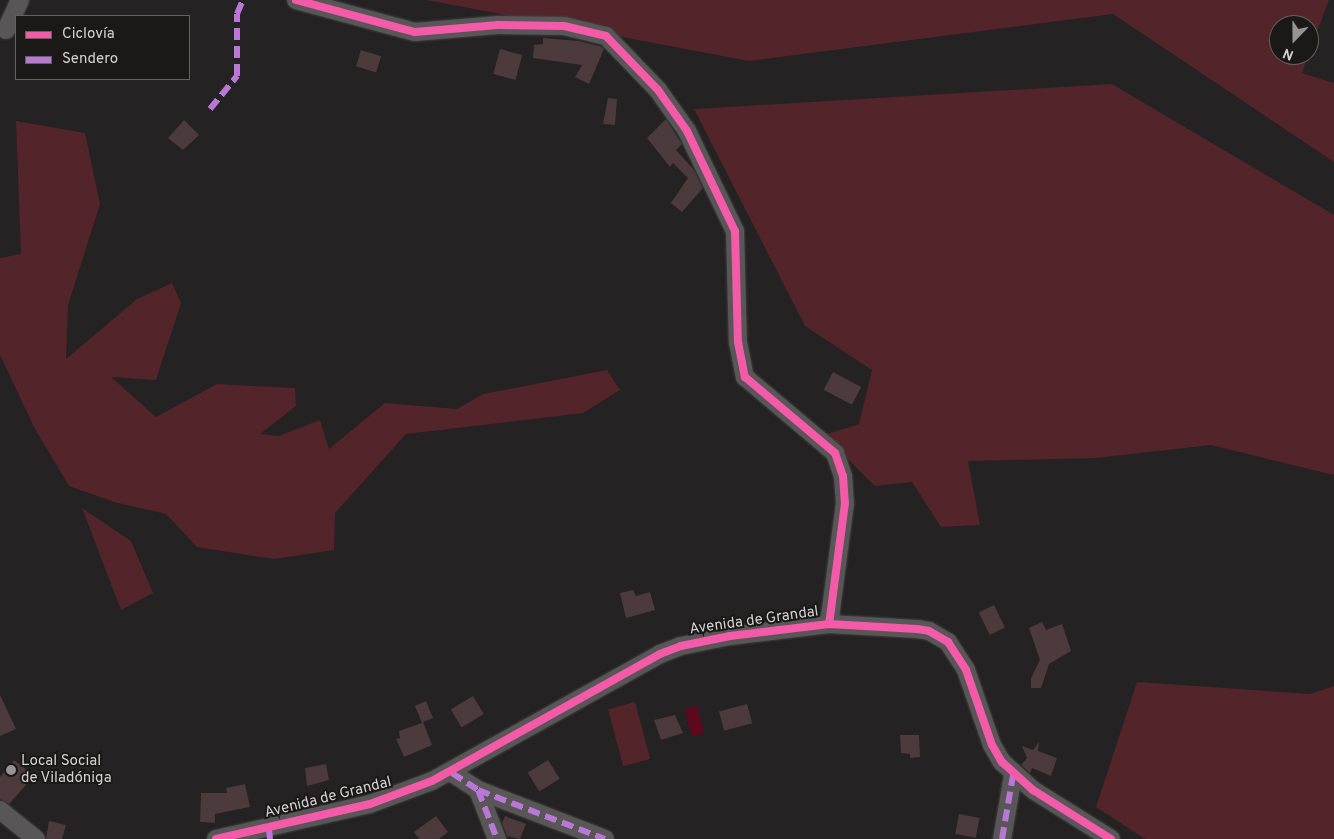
<!DOCTYPE html>
<meta charset="utf-8">
<style>
body{margin:0}
#map{position:relative;width:1334px;height:839px;overflow:hidden;background:#242223;font-family:Overpass,sans-serif}
div>[style]{position:absolute}
.green>*{inset:0;background:#53242a;transform-origin:0 0}
.water>*{inset:0;background:#5e081f;transform-origin:0 0}
.building>*{inset:0;background:#4c3a3c;transform-origin:0 0}
.roads{filter:drop-shadow(0 0 1px #413f3f) drop-shadow(0 0 1px #413f3f)}
.minor>*{height:18px;margin:-9px;padding:0 9px;transform-origin:9px;border-radius:9px;background:#585656}
.quiet>*{height:6px;margin-top:-3px;transform-origin:0;background:repeating-linear-gradient(90deg,#ba77d6 0 12px,transparent 0 18px)}
.cycleway>*{height:8px;margin:-4px;padding:0 4px;transform-origin:4px;border-radius:4px;background:#f35aa7}
.dots>*{width:14px;height:14px;translate:-50% -50%;box-sizing:border-box;border:2px solid #1b1818;border-radius:50%}
span{translate:-50% -50%;white-space:nowrap;text-align:center;line-height:1.15;-webkit-text-stroke:4px #1b1818;paint-order:stroke}
.street-label{font-size:15px;color:#d4d1d1}
.poi-label{font-size:15px;color:#d4d1d1}
.left{translate:0 -50%;text-align:left}
.legend{position:absolute;left:15px;top:15px;width:175px;height:65px;box-sizing:border-box;background:#1b1818;border:1px solid #656262;margin:0;padding:6px 9px;list-style:none;font-size:15px;color:#d4d1d1}
.legend li{display:flex;align-items:center;gap:10px;height:25px}
.legend b{width:25px;border:1px solid #656262}
.north{position:absolute;left:1269px;top:15px;width:50px;height:50px;box-sizing:border-box;background:#1b1818;border:1px solid #656262;border-radius:50%;rotate:202deg;font-size:14px;font-weight:700;line-height:20px;text-align:center;color:#d4d1d1}
.north::after{content:'';display:block;margin:auto;width:18px;height:22px;background:#969494;clip-path:polygon(50% 0,100% 100%,50% 72%,0 100%)}
</style>
<div id="map">
<div class="green">
<div style="clip-path:polygon(426px 0,1329px 0,1309px 53px,1309px 25px,1279px 25px,1279px 55px,1308px 55px,1302px 73px,1334px 83px,1334px 162px,1113px 14px,749px 61px)"></div>
<div style="clip-path:polygon(1112px 84px,1334px 215px,1334px 475px,1211px 445px,1096px 458px,968px 461px,980px 525px,941px 527px,912px 482px,875px 486px,824px 435px,859px 424px,872px 370px,805px 326px,694px 109px)"></div>
<div style="clip-path:polygon(16px 121px,85px 133px,100px 204px,68px 305px,66px 359px,137px 299px,172px 283px,181px 303px,156px 380px,111px 377px,156px 417px,217px 384px,295px 388px,296px 406px,260px 434px,279px 436px,320px 420px,329px 449px,385px 403px,457px 409px,483px 394px,607px 370px,620px 390px,583px 413px,406px 434px,335px 513px,334px 550px,274px 559px,197px 547px,166px 514px,114px 502px,69px 486px,35px 429px,0 355px,0 258px,21px 254px)"></div>
<div style="clip-path:polygon(82px 508px,131px 541px,153px 593px,121px 610px)"></div>
<div style="clip-path:polygon(1137px 682px,1310px 694px,1334px 686px,1334px 839px,1145px 839px,1096px 807px)"></div>
<div style="left:635px;top:702px;width:59px;height:28px;rotate:75deg"></div>
</div>
<div class="water">
<div style="left:697px;top:706px;width:28px;height:13px;rotate:75deg"></div>
</div>
<div class="building">
<div style="clip-path:polygon(543px 38px,579px 41px,602px 47px,604px 49px,589px 84px,575px 77px,582px 65px,533px 58px,534px 45px,543px 44px)"></div>
<div style="left:500px;top:49px;width:23px;height:26px;rotate:15deg"></div>
<div style="left:361px;top:50px;width:21px;height:17px;rotate:17deg"></div>
<div style="clip-path:polygon(608px 98px,617px 99px,615px 125px,603px 124px)"></div>
<div style="clip-path:polygon(666px 119px,682px 144px,676px 150px,694px 170px,703px 188px,682px 212px,671px 203px,688px 178px,673px 163px,670px 167px,647px 138px)"></div>
<div style="clip-path:polygon(184px 120px,199px 135px,183px 150px,168px 138px)"></div>
<div style="left:833px;top:372px;width:32px;height:20px;rotate:28deg"></div>
<div style="clip-path:polygon(633px 590px,636px 596px,650px 592px,655px 610px,626px 618px,620px 593px)"></div>
<div style="left:994px;top:605px;width:25px;height:17px;rotate:64deg"></div>
<div style="clip-path:polygon(1042px 622px,1046px 630px,1062px 624px,1071px 651px,1049px 664px,1041px 688px,1031px 688px,1031px 678px,1040px 660px,1029px 628px)"></div>
<div style="clip-path:polygon(0 695px,16px 729px,0 736px)"></div>
<div style="left:473px;top:696px;width:21px;height:26px;rotate:59deg"></div>
<div style="clip-path:polygon(426px 701px,433px 718px,423px 722px,432px 745px,404px 757px,396px 739px,400px 738px,399px 731px,422px 723px,415px 706px)"></div>
<div style="left:747px;top:704px;width:20px;height:29px;rotate:75deg"></div>
<div style="clip-path:polygon(675px 715px,683px 733px,661px 740px,654px 720px)"></div>
<div style="clip-path:polygon(900px 735px,919px 735px,920px 757px,910px 758px,910px 754px,901px 753px)"></div>
<div style="clip-path:polygon(1039px 742px,1038px 751px,1057px 758px,1051px 776px,1032px 768px,1030px 773px,1021px 765px,1027px 758px,1022px 746px,1033px 750px)"></div>
<div style="clip-path:polygon(14px 760px,28px 771px,26px 785px,9px 804px,0 799px,0 777px)"></div>
<div style="left:548px;top:760px;width:22px;height:24px;rotate:58deg"></div>
<div style="clip-path:polygon(326px 764px,329px 780px,307px 786px,305px 768px)"></div>
<div style="clip-path:polygon(245px 784px,250px 807px,215px 814px,215px 823px,200px 822px,201px 793px,227px 793px,226px 788px)"></div>
<div style="left:959px;top:814px;width:21px;height:20px;rotate:11deg"></div>
<div style="clip-path:polygon(436px 816px,448px 832px,439px 839px,419px 839px,414px 832px)"></div>
<div style="clip-path:polygon(505px 816px,526px 824px,520px 839px,507px 836px,502px 823px)"></div>
<div style="clip-path:polygon(49px 821px,66px 825px,62px 839px,46px 839px)"></div>
</div>
<div class="roads">
<div class="minor">
<div style="left:296px;top:0;width:123px;rotate:15.1deg"></div>
<div style="left:415px;top:32px;width:83px;rotate:-4.8deg"></div>
<div style="left:498px;top:25px;width:66px;rotate:0.9deg"></div>
<div style="left:564px;top:26px;width:43px;rotate:13.4deg"></div>
<div style="left:606px;top:36px;width:75px;rotate:46.1deg"></div>
<div style="left:658px;top:90px;width:50px;rotate:54.7deg"></div>
<div style="left:687px;top:131px;width:111px;rotate:64.4deg"></div>
<div style="left:735px;top:231px;width:111px;rotate:88.5deg"></div>
<div style="left:738px;top:342px;width:36px;rotate:79deg"></div>
<div style="left:745px;top:377px;width:118px;rotate:40.2deg"></div>
<div style="left:835px;top:453px;width:24px;rotate:71deg"></div>
<div style="left:843px;top:476px;width:27px;rotate:86deg"></div>
<div style="left:845px;top:503px;width:122px;rotate:97.5deg"></div>
<div style="left:6px;top:30px;width:33px;rotate:-65deg"></div>
<div style="left:452px;top:773px;width:31px;rotate:33deg"></div>
<div style="left:478px;top:790px;width:136px;rotate:21.1deg"></div>
<div style="left:478px;top:790px;width:53px;rotate:68.8deg"></div>
<div style="left:0;top:810px;width:46px;rotate:38.9deg"></div>
<div style="left:216px;top:839px;width:158px;rotate:-12.8deg"></div>
<div style="left:370px;top:804px;width:66px;rotate:-20.4deg"></div>
<div style="left:432px;top:781px;width:261px;rotate:-29.1deg"></div>
<div style="left:660px;top:654px;width:22px;rotate:-21deg"></div>
<div style="left:681px;top:646px;width:50px;rotate:-11.5deg"></div>
<div style="left:730px;top:636px;width:100px;rotate:-6.9deg"></div>
<div style="left:829px;top:624px;width:88px;rotate:3.3deg"></div>
<div style="left:917px;top:629px;width:12px;rotate:9deg"></div>
<div style="left:929px;top:631px;width:22px;rotate:30deg"></div>
<div style="left:948px;top:642px;width:33px;rotate:57deg"></div>
<div style="left:966px;top:670px;width:79px;rotate:70.9deg"></div>
<div style="left:992px;top:745px;width:20px;rotate:60deg"></div>
<div style="left:1002px;top:762px;width:42px;rotate:42.1deg"></div>
<div style="left:1033px;top:790px;width:92px;rotate:32.1deg"></div>
<div style="left:1002px;top:839px;width:65px;rotate:-80.2deg"></div>
</div>
</div>
<div class="quiet">
<div style="left:210px;top:109px;width:43px;rotate:-50.7deg"></div>
<div style="left:237px;top:76px;width:62px;rotate:-90deg"></div>
<div style="left:237px;top:14px;width:15px;rotate:-67deg"></div>
<div style="left:452px;top:773px;width:31px;rotate:33deg"></div>
<div style="left:478px;top:790px;width:136px;rotate:21.1deg"></div>
<div style="left:478px;top:790px;width:53px;rotate:68.8deg"></div>
<div style="left:269px;top:828px;width:11px;rotate:85deg"></div>
<div style="left:1002px;top:839px;width:65px;rotate:-80.2deg"></div>
</div>
<div class="cycleway">
<div style="left:296px;top:0;width:123px;rotate:15.1deg"></div>
<div style="left:415px;top:32px;width:83px;rotate:-4.8deg"></div>
<div style="left:498px;top:25px;width:66px;rotate:0.9deg"></div>
<div style="left:564px;top:26px;width:43px;rotate:13.4deg"></div>
<div style="left:606px;top:36px;width:75px;rotate:46.1deg"></div>
<div style="left:658px;top:90px;width:50px;rotate:54.7deg"></div>
<div style="left:687px;top:131px;width:111px;rotate:64.4deg"></div>
<div style="left:735px;top:231px;width:111px;rotate:88.5deg"></div>
<div style="left:738px;top:342px;width:36px;rotate:79deg"></div>
<div style="left:745px;top:377px;width:118px;rotate:40.2deg"></div>
<div style="left:835px;top:453px;width:24px;rotate:71deg"></div>
<div style="left:843px;top:476px;width:27px;rotate:86deg"></div>
<div style="left:845px;top:503px;width:122px;rotate:97.5deg"></div>
<div style="left:216px;top:839px;width:158px;rotate:-12.8deg"></div>
<div style="left:370px;top:804px;width:66px;rotate:-20.4deg"></div>
<div style="left:432px;top:781px;width:261px;rotate:-29.1deg"></div>
<div style="left:660px;top:654px;width:22px;rotate:-21deg"></div>
<div style="left:681px;top:646px;width:50px;rotate:-11.5deg"></div>
<div style="left:730px;top:636px;width:100px;rotate:-6.9deg"></div>
<div style="left:829px;top:624px;width:88px;rotate:3.3deg"></div>
<div style="left:917px;top:629px;width:12px;rotate:9deg"></div>
<div style="left:929px;top:631px;width:22px;rotate:30deg"></div>
<div style="left:948px;top:642px;width:33px;rotate:57deg"></div>
<div style="left:966px;top:670px;width:79px;rotate:70.9deg"></div>
<div style="left:992px;top:745px;width:20px;rotate:60deg"></div>
<div style="left:1002px;top:762px;width:42px;rotate:42.1deg"></div>
<div style="left:1033px;top:790px;width:92px;rotate:32.1deg"></div>
</div>
<div class="dots">
<div style="left:11px;top:770px;background:#969494"></div>
</div>
<div class="street-label">
<span style="left:754px;top:621px;rotate:-8deg">Avenida de Grandal</span>
<span style="left:328px;top:798px;rotate:-14deg">Avenida de Grandal</span>
</div>
<div class="poi-label">
<span class="left" style="left:21px;top:770px">Local Social<br>de Viladóniga</span>
</div>
<ul class="legend">
<li><b style="height:6px;background:#f35aa7"></b>Ciclovía</li>
<li><b style="height:6px;background:#ba77d6"></b>Sendero</li>
</ul>
<div class="north">N</div>
</div>
